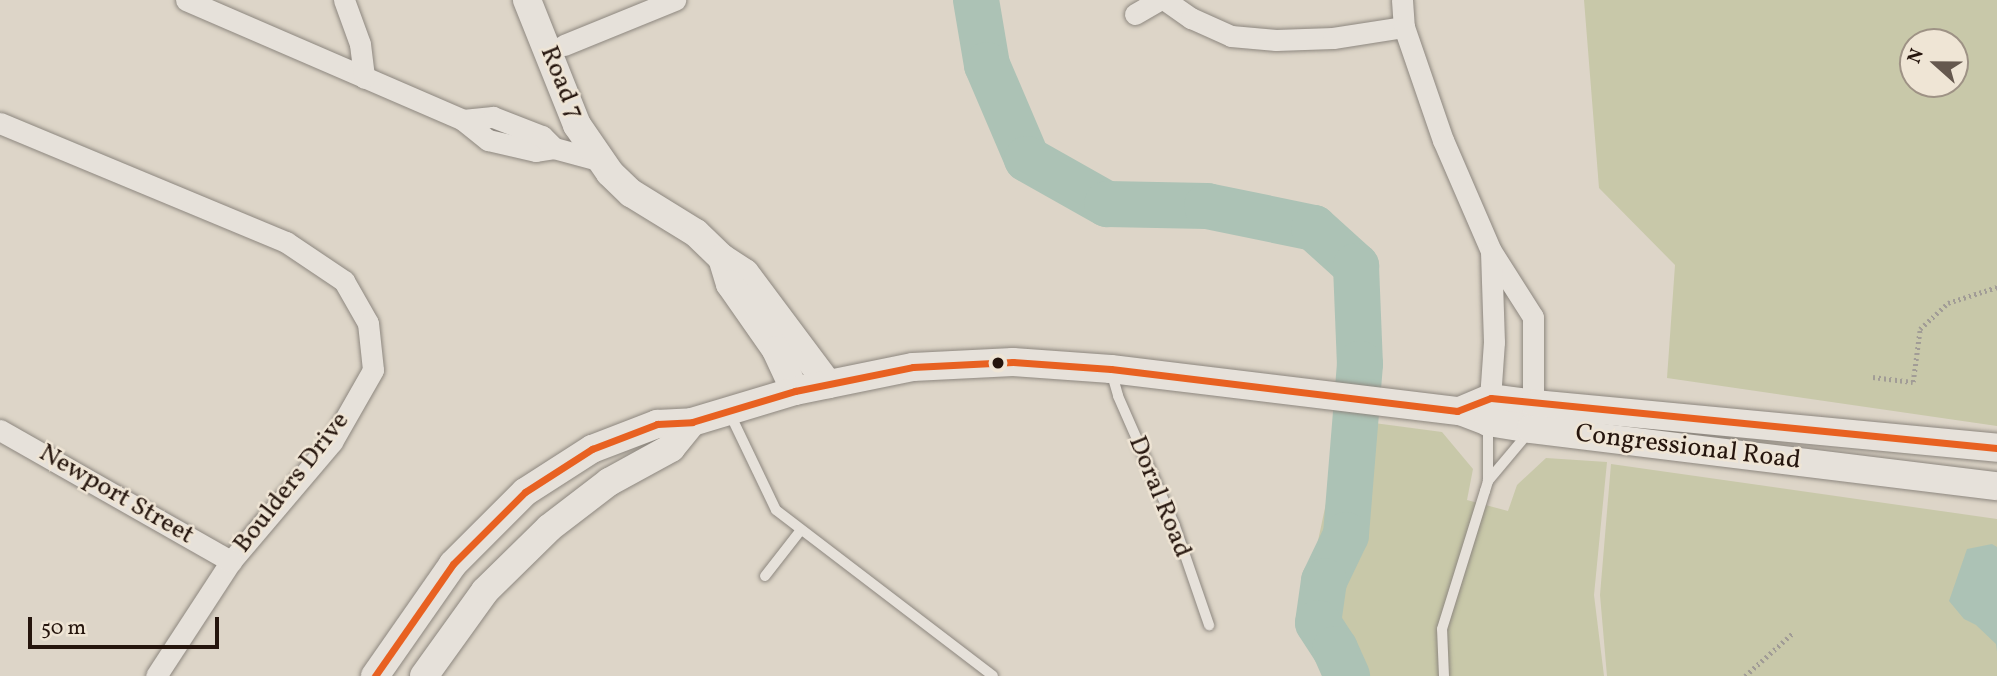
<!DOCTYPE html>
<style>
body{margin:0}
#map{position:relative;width:1997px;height:676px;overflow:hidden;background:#ddd5c8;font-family:Vollkorn,serif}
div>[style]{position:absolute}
.green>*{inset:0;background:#c8c8a9}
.water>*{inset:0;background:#acc2b5}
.river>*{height:46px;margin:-23px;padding:0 23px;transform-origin:23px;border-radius:23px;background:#acc2b5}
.path>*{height:4.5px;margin-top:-2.25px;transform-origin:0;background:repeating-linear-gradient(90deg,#a19c96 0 2px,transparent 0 5.5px)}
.roads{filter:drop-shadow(0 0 2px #8d877f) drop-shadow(0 0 2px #8d877f)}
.lane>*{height:10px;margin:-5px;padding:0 5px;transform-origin:5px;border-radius:5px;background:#e6e1da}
.street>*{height:21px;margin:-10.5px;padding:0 10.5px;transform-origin:10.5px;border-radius:10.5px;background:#e6e1da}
.secondary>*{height:28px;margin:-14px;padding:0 14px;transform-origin:14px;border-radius:14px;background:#e6e1da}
.bus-1>*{height:7px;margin:-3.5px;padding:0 3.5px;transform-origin:3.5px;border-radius:3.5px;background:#e86121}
.dots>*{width:19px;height:19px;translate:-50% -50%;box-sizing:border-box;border:4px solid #efe5d5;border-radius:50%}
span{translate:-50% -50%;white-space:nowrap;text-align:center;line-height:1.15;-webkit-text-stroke:5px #efe5d5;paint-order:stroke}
.street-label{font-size:26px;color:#25150d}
.north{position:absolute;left:1899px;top:28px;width:70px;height:70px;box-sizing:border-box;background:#efe5d5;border:2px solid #9e9285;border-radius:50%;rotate:291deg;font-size:19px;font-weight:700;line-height:28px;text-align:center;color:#25150d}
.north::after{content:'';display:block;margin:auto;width:24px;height:32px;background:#65584e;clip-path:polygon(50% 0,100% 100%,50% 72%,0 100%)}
.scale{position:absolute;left:28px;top:617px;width:191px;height:32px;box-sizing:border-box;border:4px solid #25150d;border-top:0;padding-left:9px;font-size:21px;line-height:24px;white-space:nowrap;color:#25150d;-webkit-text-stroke:5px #efe5d5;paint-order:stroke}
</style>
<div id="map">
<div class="green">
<div style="clip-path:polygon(evenodd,1584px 0,1997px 0,1997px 426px,1667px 378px,1675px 265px,1599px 188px,1584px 0,1913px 42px,1955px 42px,1955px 84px,1913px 84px,1913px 42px)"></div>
<div style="clip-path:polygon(1344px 419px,1442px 432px,1473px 469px,1467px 500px,1508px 511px,1517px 485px,1546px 458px,1607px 462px,1594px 595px,1604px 676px,1325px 676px,1300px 625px)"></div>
<div style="clip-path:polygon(1611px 464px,1997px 519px,1997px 676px,1607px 676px,1600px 595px)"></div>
</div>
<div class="water">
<div style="clip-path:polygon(1992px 544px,1997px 547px,1997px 652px,1996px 644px,1976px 625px,1964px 619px,1949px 601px,1967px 549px)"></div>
</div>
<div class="river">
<div style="left:976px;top:0;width:66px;rotate:80.4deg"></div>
<div style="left:987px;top:65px;width:102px;rotate:66.9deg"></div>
<div style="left:1027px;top:159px;width:92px;rotate:29.4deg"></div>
<div style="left:1107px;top:204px;width:100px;rotate:1.1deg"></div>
<div style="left:1207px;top:206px;width:109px;rotate:11.6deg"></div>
<div style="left:1314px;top:228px;width:57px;rotate:42.1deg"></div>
<div style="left:1356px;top:266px;width:98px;rotate:87.7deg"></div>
<div style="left:1360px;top:364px;width:172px;rotate:94.7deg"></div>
<div style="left:1346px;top:535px;width:51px;rotate:115.6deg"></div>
<div style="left:1324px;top:581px;width:42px;rotate:98.1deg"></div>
<div style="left:1318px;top:623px;width:31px;rotate:57deg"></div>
<div style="left:1335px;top:649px;width:30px;rotate:66deg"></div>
</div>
<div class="path">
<div style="left:1873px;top:377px;width:40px;rotate:7.1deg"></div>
<div style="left:1913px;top:382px;width:53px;rotate:-82.5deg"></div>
<div style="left:1920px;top:329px;width:38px;rotate:-43deg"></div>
<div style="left:1948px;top:303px;width:52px;rotate:-18.1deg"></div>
<div style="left:1745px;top:676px;width:64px;rotate:-41.9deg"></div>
</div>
<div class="roads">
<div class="lane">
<div style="left:1111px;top:371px;width:26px;rotate:74deg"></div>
<div style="left:1118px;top:396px;width:142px;rotate:66.3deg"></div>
<div style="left:1175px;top:526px;width:105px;rotate:71deg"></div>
<div style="left:730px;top:414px;width:106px;rotate:64.4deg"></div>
<div style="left:776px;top:510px;width:273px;rotate:37.4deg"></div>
<div style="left:1488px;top:425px;width:56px;rotate:90deg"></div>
<div style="left:765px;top:576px;width:58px;rotate:-52deg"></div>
<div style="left:1444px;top:676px;width:47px;rotate:-92.4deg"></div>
<div style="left:1442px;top:629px;width:145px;rotate:-72.7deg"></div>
<div style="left:1485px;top:491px;width:10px;rotate:-73deg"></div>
<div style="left:1488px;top:481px;width:65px;rotate:-50deg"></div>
</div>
<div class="street">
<div style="left:186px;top:0;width:302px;rotate:23.4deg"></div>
<div style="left:463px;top:120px;width:32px;rotate:39deg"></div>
<div style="left:488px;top:140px;width:49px;rotate:12.9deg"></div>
<div style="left:536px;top:151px;width:18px;rotate:-9deg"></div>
<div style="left:554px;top:148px;width:50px;rotate:15.2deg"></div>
<div style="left:344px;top:0;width:47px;rotate:70deg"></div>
<div style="left:360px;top:44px;width:34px;rotate:83deg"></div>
<div style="left:1165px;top:0;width:32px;rotate:35deg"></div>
<div style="left:1191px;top:18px;width:44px;rotate:24.2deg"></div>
<div style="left:1231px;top:36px;width:45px;rotate:5.1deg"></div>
<div style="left:1276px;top:40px;width:57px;rotate:-2deg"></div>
<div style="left:1333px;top:38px;width:72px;rotate:-8.8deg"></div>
<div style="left:1402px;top:0;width:27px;rotate:86deg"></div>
<div style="left:1404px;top:27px;width:120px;rotate:71deg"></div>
<div style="left:1443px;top:140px;width:121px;rotate:66.6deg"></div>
<div style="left:1491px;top:251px;width:78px;rotate:57.5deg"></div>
<div style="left:1533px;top:317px;width:100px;rotate:90deg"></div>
<div style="left:1135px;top:14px;width:28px;rotate:-30deg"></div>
<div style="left:564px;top:45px;width:120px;rotate:-22.1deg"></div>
<div style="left:463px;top:120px;width:30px;rotate:-6deg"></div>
<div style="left:493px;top:117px;width:53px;rotate:21.2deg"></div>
<div style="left:542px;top:136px;width:17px;rotate:45deg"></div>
<div style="left:0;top:123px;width:310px;rotate:22.6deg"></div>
<div style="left:286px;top:242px;width:70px;rotate:33.9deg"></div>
<div style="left:344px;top:281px;width:48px;rotate:60.3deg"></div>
<div style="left:368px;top:323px;width:47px;rotate:83.9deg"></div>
<div style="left:373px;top:370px;width:83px;rotate:119.7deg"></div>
<div style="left:332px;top:442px;width:156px;rotate:130.3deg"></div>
<div style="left:231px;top:561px;width:137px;rotate:123.1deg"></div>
<div style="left:1489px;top:413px;width:71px;rotate:-86deg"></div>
<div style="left:1494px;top:342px;width:89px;rotate:-91.9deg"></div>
<div style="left:0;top:430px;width:266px;rotate:29.6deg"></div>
</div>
<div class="secondary">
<div style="left:527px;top:0;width:135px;rotate:68.2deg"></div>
<div style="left:577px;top:125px;width:58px;rotate:55.5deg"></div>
<div style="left:610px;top:173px;width:29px;rotate:44deg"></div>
<div style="left:631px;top:193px;width:76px;rotate:31.6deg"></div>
<div style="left:696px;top:233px;width:36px;rotate:44deg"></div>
<div style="left:722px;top:258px;width:27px;rotate:33deg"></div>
<div style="left:745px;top:273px;width:139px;rotate:53.2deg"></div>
<div style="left:722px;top:258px;width:27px;rotate:73deg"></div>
<div style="left:730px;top:284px;width:80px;rotate:55.1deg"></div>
<div style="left:776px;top:350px;width:45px;rotate:65.1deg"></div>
<div style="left:1460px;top:411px;width:34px;rotate:-23deg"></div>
<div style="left:1491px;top:398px;width:44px;rotate:7.8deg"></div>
<div style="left:1535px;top:404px;width:464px;rotate:5.4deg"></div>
<div style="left:375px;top:676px;width:136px;rotate:-55.1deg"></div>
<div style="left:453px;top:564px;width:102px;rotate:-45deg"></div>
<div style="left:525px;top:492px;width:80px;rotate:-32.7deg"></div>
<div style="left:592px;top:449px;width:70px;rotate:-21deg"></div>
<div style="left:657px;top:424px;width:35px;rotate:-3deg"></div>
<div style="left:692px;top:422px;width:108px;rotate:-16.8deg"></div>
<div style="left:795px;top:391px;width:120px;rotate:-11.5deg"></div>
<div style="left:913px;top:367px;width:100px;rotate:-2.9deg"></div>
<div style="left:1013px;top:362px;width:98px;rotate:4.1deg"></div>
<div style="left:1111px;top:369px;width:352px;rotate:6.9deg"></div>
<div style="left:1460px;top:411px;width:30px;rotate:21deg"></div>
<div style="left:1488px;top:422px;width:44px;rotate:9.2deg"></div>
<div style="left:1531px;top:429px;width:469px;rotate:7deg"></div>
<div style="left:424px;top:676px;width:105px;rotate:-54.3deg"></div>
<div style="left:485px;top:591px;width:90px;rotate:-44.5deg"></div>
<div style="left:549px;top:528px;width:76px;rotate:-37.5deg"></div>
<div style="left:609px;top:482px;width:71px;rotate:-28.7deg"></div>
<div style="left:671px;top:448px;width:33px;rotate:-51deg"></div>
</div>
</div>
<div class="bus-1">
<div style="left:375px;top:676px;width:136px;rotate:-55.1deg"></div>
<div style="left:453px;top:564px;width:102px;rotate:-45deg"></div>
<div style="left:525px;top:492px;width:80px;rotate:-32.7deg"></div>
<div style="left:592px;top:449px;width:70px;rotate:-21deg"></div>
<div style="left:657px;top:424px;width:35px;rotate:-3deg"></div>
<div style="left:692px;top:422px;width:108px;rotate:-16.8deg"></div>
<div style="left:795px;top:391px;width:120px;rotate:-11.5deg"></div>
<div style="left:913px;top:367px;width:100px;rotate:-2.9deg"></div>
<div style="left:1013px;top:362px;width:98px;rotate:4.1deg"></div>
<div style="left:1111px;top:369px;width:349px;rotate:6.9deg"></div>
<div style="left:1457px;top:411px;width:36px;rotate:-21deg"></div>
<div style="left:1491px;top:398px;width:508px;rotate:5.64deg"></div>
</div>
<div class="dots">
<div style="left:998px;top:363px;background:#25150d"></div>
</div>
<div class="street-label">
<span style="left:561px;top:83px;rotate:68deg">Road 7</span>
<span style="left:1688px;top:448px;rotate:7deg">Congressional Road</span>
<span style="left:292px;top:483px;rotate:-52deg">Boulders Drive</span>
<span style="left:116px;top:495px;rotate:30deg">Newport Street</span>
<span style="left:1159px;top:497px;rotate:68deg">Doral Road</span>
</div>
<div class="north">N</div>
<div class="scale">50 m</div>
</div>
